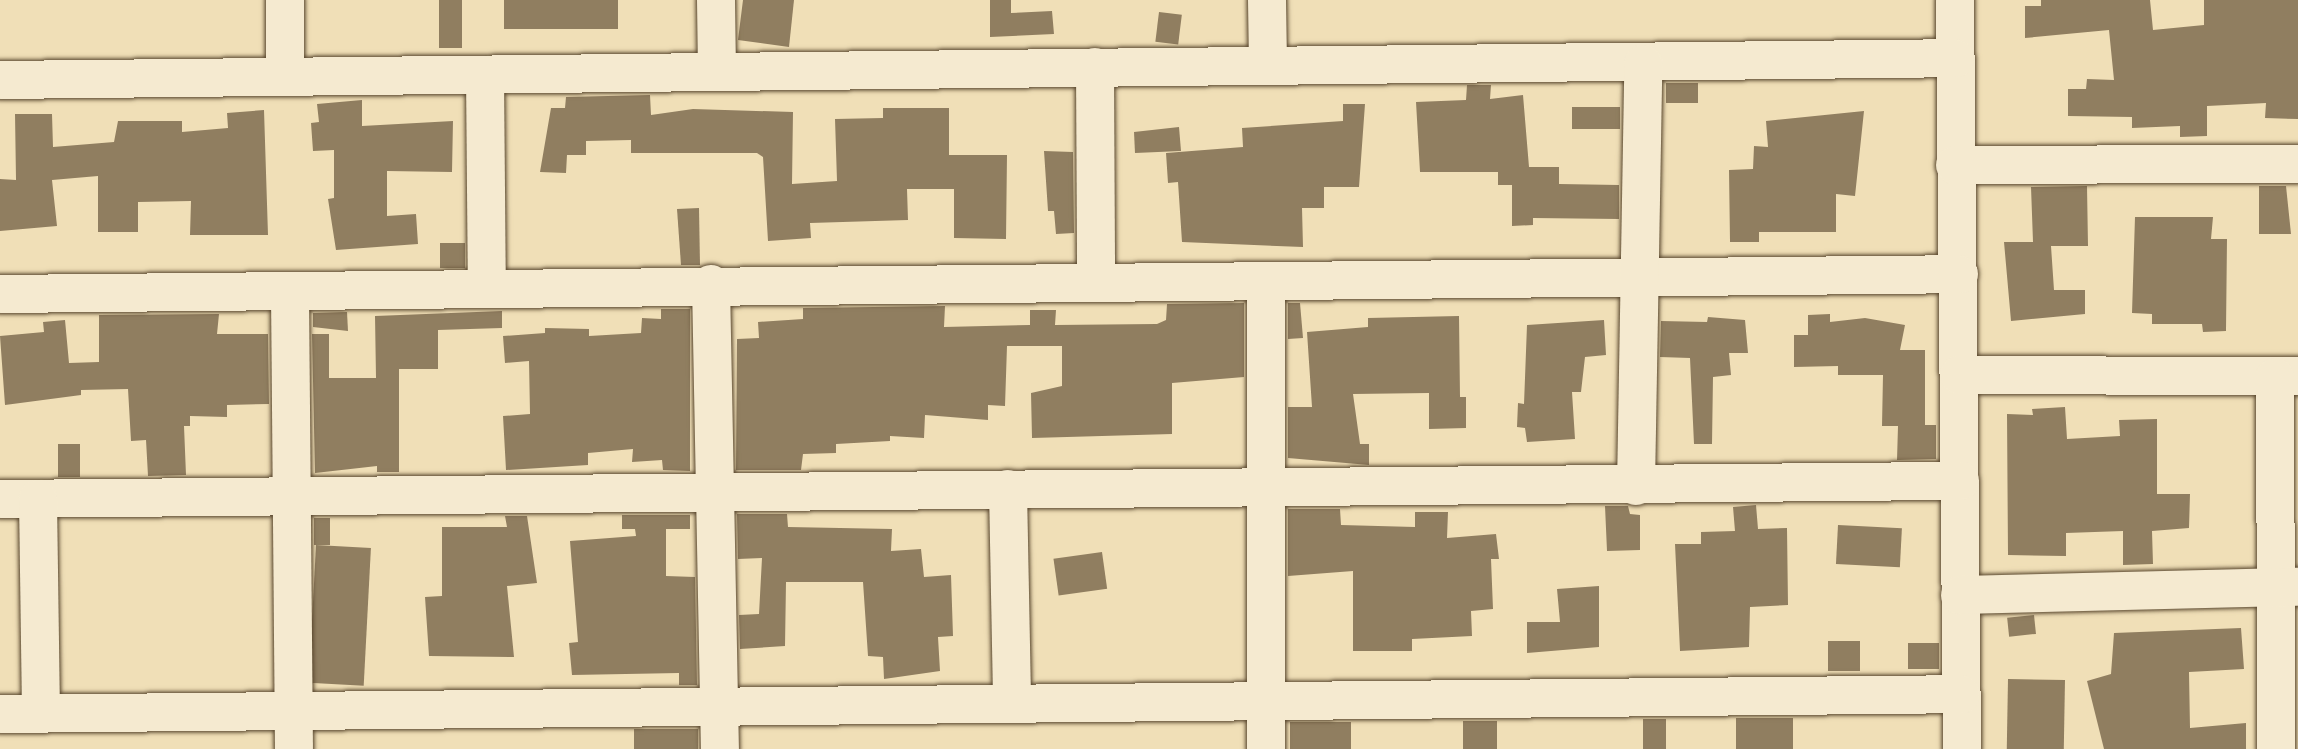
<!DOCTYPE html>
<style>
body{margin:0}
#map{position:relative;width:2298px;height:749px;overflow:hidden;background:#f0dfb7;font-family:"Old Standard TT",serif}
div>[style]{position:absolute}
.building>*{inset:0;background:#907e60;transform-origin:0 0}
.roads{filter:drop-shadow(0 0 2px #59472e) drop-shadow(0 0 2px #59472e)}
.minor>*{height:38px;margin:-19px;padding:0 19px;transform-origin:19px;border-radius:19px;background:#f5ead0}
span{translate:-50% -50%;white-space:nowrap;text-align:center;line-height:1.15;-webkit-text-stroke:7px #f5ead0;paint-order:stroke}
</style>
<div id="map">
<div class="building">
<div style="left:439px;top:0;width:23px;height:48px"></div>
<div style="left:504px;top:0;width:114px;height:29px"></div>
<div style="clip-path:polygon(743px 0,794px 0,789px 47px,738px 40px)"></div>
<div style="clip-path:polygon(990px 0,1011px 0,1011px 13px,1052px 11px,1054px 34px,990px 37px)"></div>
<div style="clip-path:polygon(2041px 0,2150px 0,2153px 30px,2204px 25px,2204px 0,2298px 0,2298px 119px,2265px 118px,2266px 103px,2207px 106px,2207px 136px,2180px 137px,2180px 126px,2132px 128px,2132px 117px,2068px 116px,2068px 89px,2086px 89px,2087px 79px,2114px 80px,2109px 30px,2025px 38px,2025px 6px,2041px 6px)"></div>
<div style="left:1159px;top:12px;width:23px;height:30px;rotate:7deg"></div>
<div style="left:1666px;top:83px;width:32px;height:20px"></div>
<div style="clip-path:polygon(1467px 85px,1491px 85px,1490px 99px,1523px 95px,1529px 167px,1559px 167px,1559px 184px,1619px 185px,1619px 219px,1533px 218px,1533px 225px,1512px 226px,1512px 185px,1498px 185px,1498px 172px,1420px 172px,1416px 102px,1466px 100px)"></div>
<div style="clip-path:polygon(650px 95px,651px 115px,693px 109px,793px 112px,792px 184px,837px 181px,835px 119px,883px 118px,883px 108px,949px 108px,949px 155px,1007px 155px,1006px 239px,954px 238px,954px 189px,907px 189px,908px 220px,810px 223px,811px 238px,768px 241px,763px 157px,757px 153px,631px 153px,631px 140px,586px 141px,586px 155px,567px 155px,566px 173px,540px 172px,551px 108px,565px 108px,566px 97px)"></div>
<div style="clip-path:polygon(362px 100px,362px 126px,453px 121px,452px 172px,387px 171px,387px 216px,416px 214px,418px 244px,336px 250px,328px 199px,334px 198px,334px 150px,313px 151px,311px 123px,319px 122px,317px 104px)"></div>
<div style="clip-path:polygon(1343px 104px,1365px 104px,1359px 187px,1324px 187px,1324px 208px,1302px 208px,1303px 247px,1182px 242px,1178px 182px,1168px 183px,1166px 153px,1243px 147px,1242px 128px,1343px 121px)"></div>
<div style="left:1620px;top:107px;width:22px;height:48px;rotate:90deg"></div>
<div style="clip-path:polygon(264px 110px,268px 235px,190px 235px,191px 201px,138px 202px,138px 232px,98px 232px,98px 176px,52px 180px,57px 226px,0 231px,0 179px,16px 180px,15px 114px,52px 114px,53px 147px,114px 142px,118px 121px,182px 121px,182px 132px,228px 128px,227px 113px)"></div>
<div style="clip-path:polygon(1864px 111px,1855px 196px,1836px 194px,1836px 232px,1759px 232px,1759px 242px,1730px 242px,1729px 170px,1753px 169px,1754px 146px,1768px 147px,1766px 121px)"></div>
<div style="clip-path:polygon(1179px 127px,1181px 151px,1135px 153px,1134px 132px)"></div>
<div style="clip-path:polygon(1044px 151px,1073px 152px,1074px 233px,1056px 234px,1054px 211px,1048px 211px)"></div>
<div style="clip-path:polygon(2087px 186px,2088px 246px,2051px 246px,2054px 290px,2085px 290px,2085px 314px,2011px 321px,2004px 242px,2033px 242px,2031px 187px)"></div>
<div style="clip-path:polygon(2259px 186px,2286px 186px,2291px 234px,2259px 234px)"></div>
<div style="clip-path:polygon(699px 208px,700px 265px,681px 265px,677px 209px)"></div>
<div style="clip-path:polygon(2135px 217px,2213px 217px,2211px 239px,2227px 239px,2226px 331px,2203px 332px,2202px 324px,2152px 324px,2152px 314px,2132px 313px)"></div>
<div style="left:440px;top:243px;width:25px;height:25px"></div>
<div style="clip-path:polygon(1244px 303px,1244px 377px,1172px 383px,1172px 434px,1032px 438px,1031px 393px,1062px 386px,1062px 346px,1007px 346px,1005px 406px,988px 405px,988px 420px,925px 415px,924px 438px,890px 436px,890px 441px,836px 444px,836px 453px,803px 454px,801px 470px,736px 470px,737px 339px,759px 338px,758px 322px,803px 319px,803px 308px,945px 306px,944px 327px,1030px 325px,1030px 310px,1056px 310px,1055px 325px,1157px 324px,1166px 320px,1167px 304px)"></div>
<div style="clip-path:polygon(1288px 303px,1300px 303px,1303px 338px,1288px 339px)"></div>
<div style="clip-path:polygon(661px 309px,690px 309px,690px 471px,663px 470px,662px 460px,632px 462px,633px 449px,588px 453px,588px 465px,506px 470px,503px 416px,530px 414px,529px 361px,505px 363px,503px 336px,545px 333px,545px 328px,589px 329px,589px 336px,641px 333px,642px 318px,661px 319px)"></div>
<div style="clip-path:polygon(502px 311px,502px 328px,438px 330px,438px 369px,399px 369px,399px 472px,377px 472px,377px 466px,315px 473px,312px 334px,329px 334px,329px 378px,376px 378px,375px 316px)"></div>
<div style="clip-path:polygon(347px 312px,348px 331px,313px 327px,313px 313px)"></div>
<div style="clip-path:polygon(219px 314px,217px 334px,268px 334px,269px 404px,227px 405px,227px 417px,190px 416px,190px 426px,184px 426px,186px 475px,148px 476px,146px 440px,131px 441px,128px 389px,81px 390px,81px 395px,5px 405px,0 336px,44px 332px,43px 322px,65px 320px,69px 363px,99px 362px,99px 315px)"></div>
<div style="clip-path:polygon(1830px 314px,1830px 322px,1865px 318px,1905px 325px,1900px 350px,1925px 350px,1925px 425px,1936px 425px,1936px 459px,1897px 460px,1898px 426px,1882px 426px,1883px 375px,1838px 375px,1838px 366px,1794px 367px,1794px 335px,1808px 335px,1808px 315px)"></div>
<div style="clip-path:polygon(1459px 316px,1460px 397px,1466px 397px,1466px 428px,1429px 429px,1429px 393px,1353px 394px,1360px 444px,1369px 444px,1369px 465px,1288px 458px,1288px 407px,1312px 407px,1307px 332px,1368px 327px,1368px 318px)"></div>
<div style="clip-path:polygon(1708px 317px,1745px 320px,1748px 353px,1729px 353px,1731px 375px,1713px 377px,1712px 444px,1694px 444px,1690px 358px,1660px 357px,1661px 321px,1707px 322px)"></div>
<div style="clip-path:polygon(1604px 320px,1606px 355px,1585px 357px,1581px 392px,1572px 392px,1575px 439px,1527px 442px,1525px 428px,1517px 427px,1518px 403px,1524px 404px,1527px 325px)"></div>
<div style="clip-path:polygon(2065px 407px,2067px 439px,2120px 436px,2119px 420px,2157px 419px,2157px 494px,2190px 494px,2189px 528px,2152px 531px,2153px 564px,2123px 565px,2123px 531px,2066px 533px,2066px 556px,2008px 555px,2007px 414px,2033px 415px,2032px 409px)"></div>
<div style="left:58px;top:444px;width:22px;height:33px"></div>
<div style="clip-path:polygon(1756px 505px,1758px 529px,1787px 528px,1788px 605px,1750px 607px,1749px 647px,1680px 651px,1675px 544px,1701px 544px,1701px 532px,1735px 531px,1733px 507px)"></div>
<div style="clip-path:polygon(1605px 506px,1628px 506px,1630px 514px,1640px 515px,1640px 550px,1607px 551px)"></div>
<div style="clip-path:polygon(1288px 509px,1340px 509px,1341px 525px,1415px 527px,1415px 512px,1448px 512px,1447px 538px,1496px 534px,1499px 559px,1491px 559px,1493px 609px,1471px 611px,1472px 636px,1412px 639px,1412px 651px,1353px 651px,1353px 571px,1288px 576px)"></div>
<div style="clip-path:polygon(737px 514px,787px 514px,788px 527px,892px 529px,891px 551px,921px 549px,924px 577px,951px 575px,953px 636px,938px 637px,940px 671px,884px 679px,883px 657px,868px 656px,863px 582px,786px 582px,785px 646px,740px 649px,739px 615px,759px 614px,762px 558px,738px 559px)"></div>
<div style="clip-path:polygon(622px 515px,690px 515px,690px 529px,666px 529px,666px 576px,695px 577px,697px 685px,679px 685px,679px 673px,572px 675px,569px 643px,578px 642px,570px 541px,636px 536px,635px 529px,622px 529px)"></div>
<div style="clip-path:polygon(505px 516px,527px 516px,537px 583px,507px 586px,514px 657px,429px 656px,425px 597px,442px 596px,442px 527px,507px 527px)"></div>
<div style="left:314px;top:518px;width:16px;height:27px"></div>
<div style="left:1838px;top:525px;width:64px;height:39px;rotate:3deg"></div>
<div style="left:316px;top:545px;width:55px;height:138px;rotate:3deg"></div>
<div style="left:1102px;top:552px;width:37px;height:49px;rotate:82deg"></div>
<div style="clip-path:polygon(1599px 586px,1599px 647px,1527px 653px,1527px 622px,1560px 622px,1557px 589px)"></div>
<div style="left:2034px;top:615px;width:19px;height:27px;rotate:84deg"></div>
<div style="clip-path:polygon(2241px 628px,2244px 669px,2189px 672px,2190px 728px,2246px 723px,2246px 749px,2104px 749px,2087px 681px,2111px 674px,2114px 633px)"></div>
<div style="left:1828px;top:641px;width:32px;height:30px"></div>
<div style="left:1939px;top:643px;width:26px;height:31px;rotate:90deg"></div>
<div style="left:2008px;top:679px;width:57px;height:70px;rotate:1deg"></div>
<div style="left:1736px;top:718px;width:57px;height:31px"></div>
<div style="left:1643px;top:719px;width:23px;height:30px"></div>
<div style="left:1463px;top:721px;width:34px;height:28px"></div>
<div style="left:1351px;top:722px;width:27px;height:61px;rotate:90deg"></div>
<div style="left:634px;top:729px;width:64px;height:20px"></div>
</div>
<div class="roads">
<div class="minor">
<div style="left:716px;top:0;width:69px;rotate:89.2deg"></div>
<div style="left:1267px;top:0;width:66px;rotate:89.1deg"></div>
<div style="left:1955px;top:0;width:749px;rotate:89.46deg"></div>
<div style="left:1095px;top:67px;width:215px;rotate:89.7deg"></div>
<div style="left:485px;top:75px;width:213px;rotate:89.5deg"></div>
<div style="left:285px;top:76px;width:76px;rotate:-90deg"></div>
<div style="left:0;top:80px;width:1955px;rotate:-0.64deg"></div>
<div style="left:1955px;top:165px;width:343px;rotate:-0.2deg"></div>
<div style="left:1266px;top:281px;width:468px;rotate:90deg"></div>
<div style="left:711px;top:284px;width:465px;rotate:88.9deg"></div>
<div style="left:290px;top:293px;width:456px;rotate:89.5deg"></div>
<div style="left:0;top:294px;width:1959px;rotate:-0.58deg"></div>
<div style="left:1959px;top:375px;width:339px;rotate:0.2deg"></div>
<div style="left:2275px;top:377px;width:372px;rotate:89.8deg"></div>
<div style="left:1636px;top:486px;width:422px;rotate:-89deg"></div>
<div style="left:1008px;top:489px;width:215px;rotate:88.9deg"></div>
<div style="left:0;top:499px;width:1960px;rotate:-0.53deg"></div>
<div style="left:38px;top:499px;width:214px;rotate:89.2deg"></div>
<div style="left:1960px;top:595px;width:338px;rotate:-1.4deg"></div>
<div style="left:0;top:714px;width:1961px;rotate:-0.58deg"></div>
</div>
</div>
</div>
